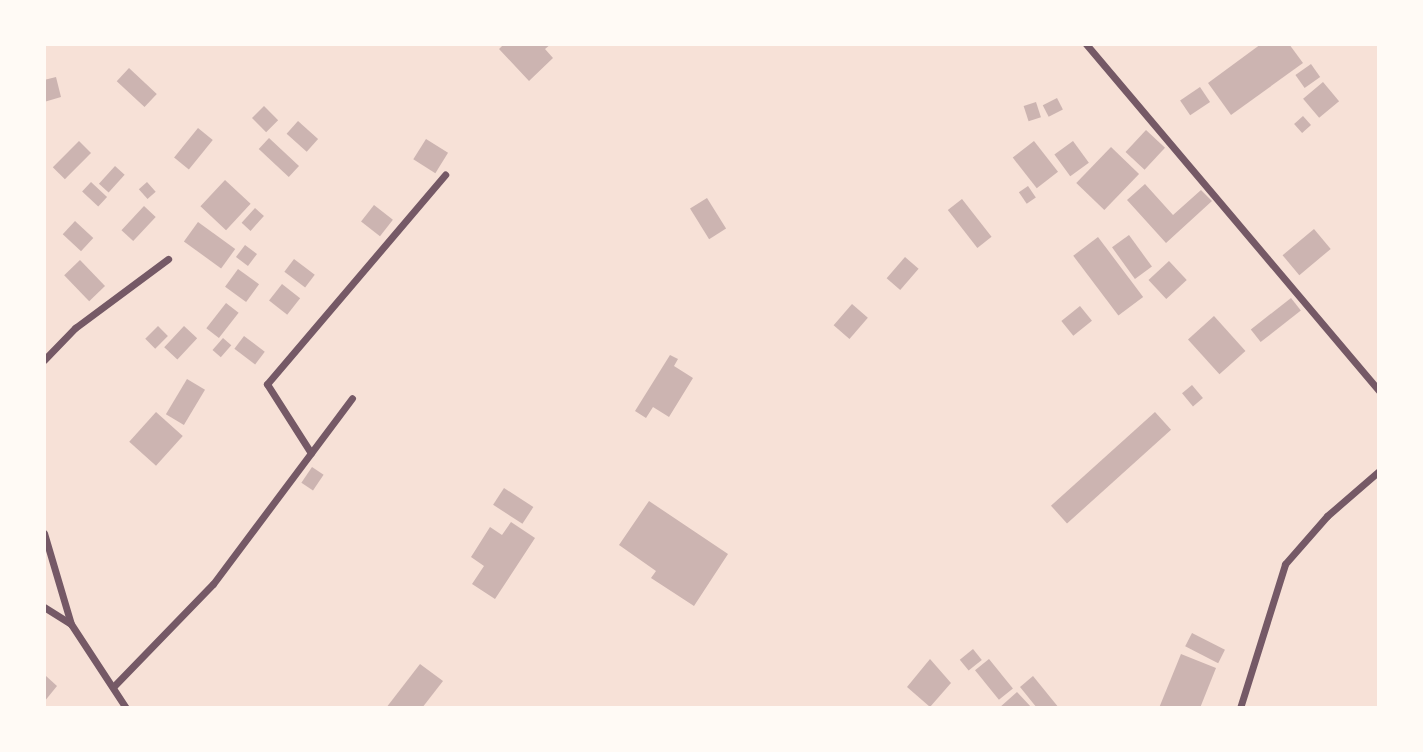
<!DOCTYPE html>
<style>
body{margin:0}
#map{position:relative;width:1423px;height:752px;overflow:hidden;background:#f7e1d7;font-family:"Roboto Condensed",sans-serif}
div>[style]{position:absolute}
.building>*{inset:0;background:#ccb4b1;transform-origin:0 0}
.minor>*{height:7px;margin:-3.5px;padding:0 3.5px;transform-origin:3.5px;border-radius:3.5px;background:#755966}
span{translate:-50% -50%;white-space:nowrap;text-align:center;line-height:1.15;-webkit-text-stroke:5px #fffaf5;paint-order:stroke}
.frame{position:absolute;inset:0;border:46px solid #fffaf5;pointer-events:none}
</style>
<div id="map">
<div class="building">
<div style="clip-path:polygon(504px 44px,551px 44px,545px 49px,553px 58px,529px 81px,499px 49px)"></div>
<div style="clip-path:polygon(1261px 44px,1289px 44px,1303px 63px,1231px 115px,1208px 83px)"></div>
<div style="left:1311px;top:64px;width:16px;height:19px;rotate:55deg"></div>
<div style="left:129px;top:68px;width:38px;height:18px;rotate:43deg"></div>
<div style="clip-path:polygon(56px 77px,61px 97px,44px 102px,44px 80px)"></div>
<div style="left:1323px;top:82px;width:25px;height:26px;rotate:50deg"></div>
<div style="left:1200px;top:87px;width:18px;height:24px;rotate:56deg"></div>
<div style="left:1057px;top:98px;width:13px;height:16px;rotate:63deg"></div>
<div style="left:1036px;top:102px;width:16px;height:13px;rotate:72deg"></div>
<div style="left:264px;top:106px;width:20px;height:17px;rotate:45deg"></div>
<div style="left:1303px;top:116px;width:12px;height:12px;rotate:48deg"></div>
<div style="left:298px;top:121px;width:27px;height:17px;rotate:42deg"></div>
<div style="left:198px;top:128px;width:19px;height:38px;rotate:39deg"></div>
<div style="left:1146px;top:130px;width:26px;height:30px;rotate:43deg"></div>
<div style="left:269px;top:138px;width:41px;height:15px;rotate:43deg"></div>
<div style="left:426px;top:139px;width:26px;height:24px;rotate:32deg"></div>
<div style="left:79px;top:141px;width:17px;height:37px;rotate:45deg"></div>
<div style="left:1034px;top:141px;width:39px;height:27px;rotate:52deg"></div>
<div style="left:1073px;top:141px;width:27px;height:23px;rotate:54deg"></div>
<div style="left:1111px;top:147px;width:39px;height:50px;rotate:44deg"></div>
<div style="left:115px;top:166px;width:13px;height:24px;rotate:42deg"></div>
<div style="left:225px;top:180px;width:35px;height:36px;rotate:43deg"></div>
<div style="left:91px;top:182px;width:22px;height:13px;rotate:43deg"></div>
<div style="left:147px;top:182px;width:13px;height:11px;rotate:48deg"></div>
<div style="clip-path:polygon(1145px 184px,1173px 215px,1201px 190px,1212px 201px,1166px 243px,1127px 200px)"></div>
<div style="left:1028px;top:186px;width:14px;height:11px;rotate:56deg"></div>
<div style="left:707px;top:198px;width:36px;height:20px;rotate:58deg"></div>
<div style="left:962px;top:199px;width:48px;height:18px;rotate:52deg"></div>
<div style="left:374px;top:205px;width:24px;height:21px;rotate:38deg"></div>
<div style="left:144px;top:206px;width:16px;height:33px;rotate:43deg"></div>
<div style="left:255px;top:208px;width:12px;height:20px;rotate:42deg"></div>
<div style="left:75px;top:221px;width:25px;height:18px;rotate:43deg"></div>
<div style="left:198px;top:222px;width:46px;height:24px;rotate:36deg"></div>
<div style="left:1314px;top:229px;width:26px;height:41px;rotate:50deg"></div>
<div style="left:1129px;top:235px;width:39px;height:21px;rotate:54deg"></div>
<div style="left:1098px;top:237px;width:75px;height:31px;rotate:53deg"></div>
<div style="left:245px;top:245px;width:15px;height:15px;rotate:37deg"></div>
<div style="left:905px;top:257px;width:18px;height:28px;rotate:41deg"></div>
<div style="left:294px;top:259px;width:26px;height:16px;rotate:37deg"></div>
<div style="left:80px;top:260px;width:36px;height:22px;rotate:46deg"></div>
<div style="left:1169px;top:261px;width:26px;height:28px;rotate:47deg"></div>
<div style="left:238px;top:269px;width:26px;height:22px;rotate:36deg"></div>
<div style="left:282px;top:284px;width:23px;height:21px;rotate:38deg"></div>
<div style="left:1291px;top:298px;width:16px;height:51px;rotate:52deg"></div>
<div style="left:226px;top:303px;width:16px;height:32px;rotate:38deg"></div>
<div style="left:852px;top:304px;width:21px;height:28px;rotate:41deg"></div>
<div style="left:1080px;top:306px;width:19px;height:24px;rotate:51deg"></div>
<div style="left:1214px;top:316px;width:47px;height:35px;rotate:48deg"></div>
<div style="left:158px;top:326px;width:14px;height:18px;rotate:45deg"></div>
<div style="left:184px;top:326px;width:18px;height:29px;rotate:43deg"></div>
<div style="left:244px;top:336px;width:26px;height:16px;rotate:37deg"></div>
<div style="left:223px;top:338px;width:11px;height:16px;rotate:41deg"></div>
<div style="clip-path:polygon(670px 355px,678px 359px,674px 366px,693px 378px,669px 417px,653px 407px,646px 418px,635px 411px)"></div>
<div style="left:187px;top:379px;width:21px;height:41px;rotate:31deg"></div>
<div style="left:1192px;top:385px;width:17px;height:13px;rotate:50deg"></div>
<div style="left:156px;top:412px;width:36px;height:40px;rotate:42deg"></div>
<div style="left:1155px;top:412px;width:24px;height:140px;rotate:48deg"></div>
<div style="left:312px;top:467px;width:14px;height:19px;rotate:34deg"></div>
<div style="left:504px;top:488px;width:35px;height:20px;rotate:33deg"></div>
<div style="clip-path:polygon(649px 501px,728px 554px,694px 606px,651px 578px,656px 571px,619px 545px)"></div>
<div style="clip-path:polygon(511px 522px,535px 538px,495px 599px,472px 584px,484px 566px,471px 557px,490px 527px,502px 535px)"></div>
<div style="left:1192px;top:633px;width:37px;height:15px;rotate:27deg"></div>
<div style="left:973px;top:649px;width:14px;height:17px;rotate:51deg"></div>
<div style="clip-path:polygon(1181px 654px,1216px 668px,1200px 708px,1159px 708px)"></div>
<div style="clip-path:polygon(930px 659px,951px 683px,930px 707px,907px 687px)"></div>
<div style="left:989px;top:659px;width:38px;height:18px;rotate:51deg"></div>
<div style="clip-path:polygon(420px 664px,443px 681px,422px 708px,386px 708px)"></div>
<div style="clip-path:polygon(46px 676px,57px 686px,44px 702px,44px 678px)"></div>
<div style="clip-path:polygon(1033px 676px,1059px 708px,1037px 708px,1020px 687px)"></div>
<div style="clip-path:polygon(1017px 692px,1032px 708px,999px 708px)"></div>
</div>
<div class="minor">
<div style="left:1086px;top:44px;width:454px;rotate:49.8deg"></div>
<div style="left:44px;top:360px;width:45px;rotate:-45.9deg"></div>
<div style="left:75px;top:328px;width:116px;rotate:-36.6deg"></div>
<div style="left:311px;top:453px;width:82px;rotate:-122.5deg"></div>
<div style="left:267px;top:384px;width:275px;rotate:-49.6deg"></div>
<div style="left:44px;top:533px;width:95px;rotate:73.5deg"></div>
<div style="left:71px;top:624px;width:100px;rotate:56.8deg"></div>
<div style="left:44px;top:607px;width:31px;rotate:32deg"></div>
<div style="left:114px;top:686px;width:142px;rotate:-45.9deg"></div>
<div style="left:213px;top:584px;width:232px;rotate:-53.2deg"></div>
<div style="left:1240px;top:708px;width:151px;rotate:-72.6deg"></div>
<div style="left:1285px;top:564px;width:64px;rotate:-48.8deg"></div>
<div style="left:1327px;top:516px;width:69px;rotate:-40.9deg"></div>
</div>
<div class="frame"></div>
</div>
